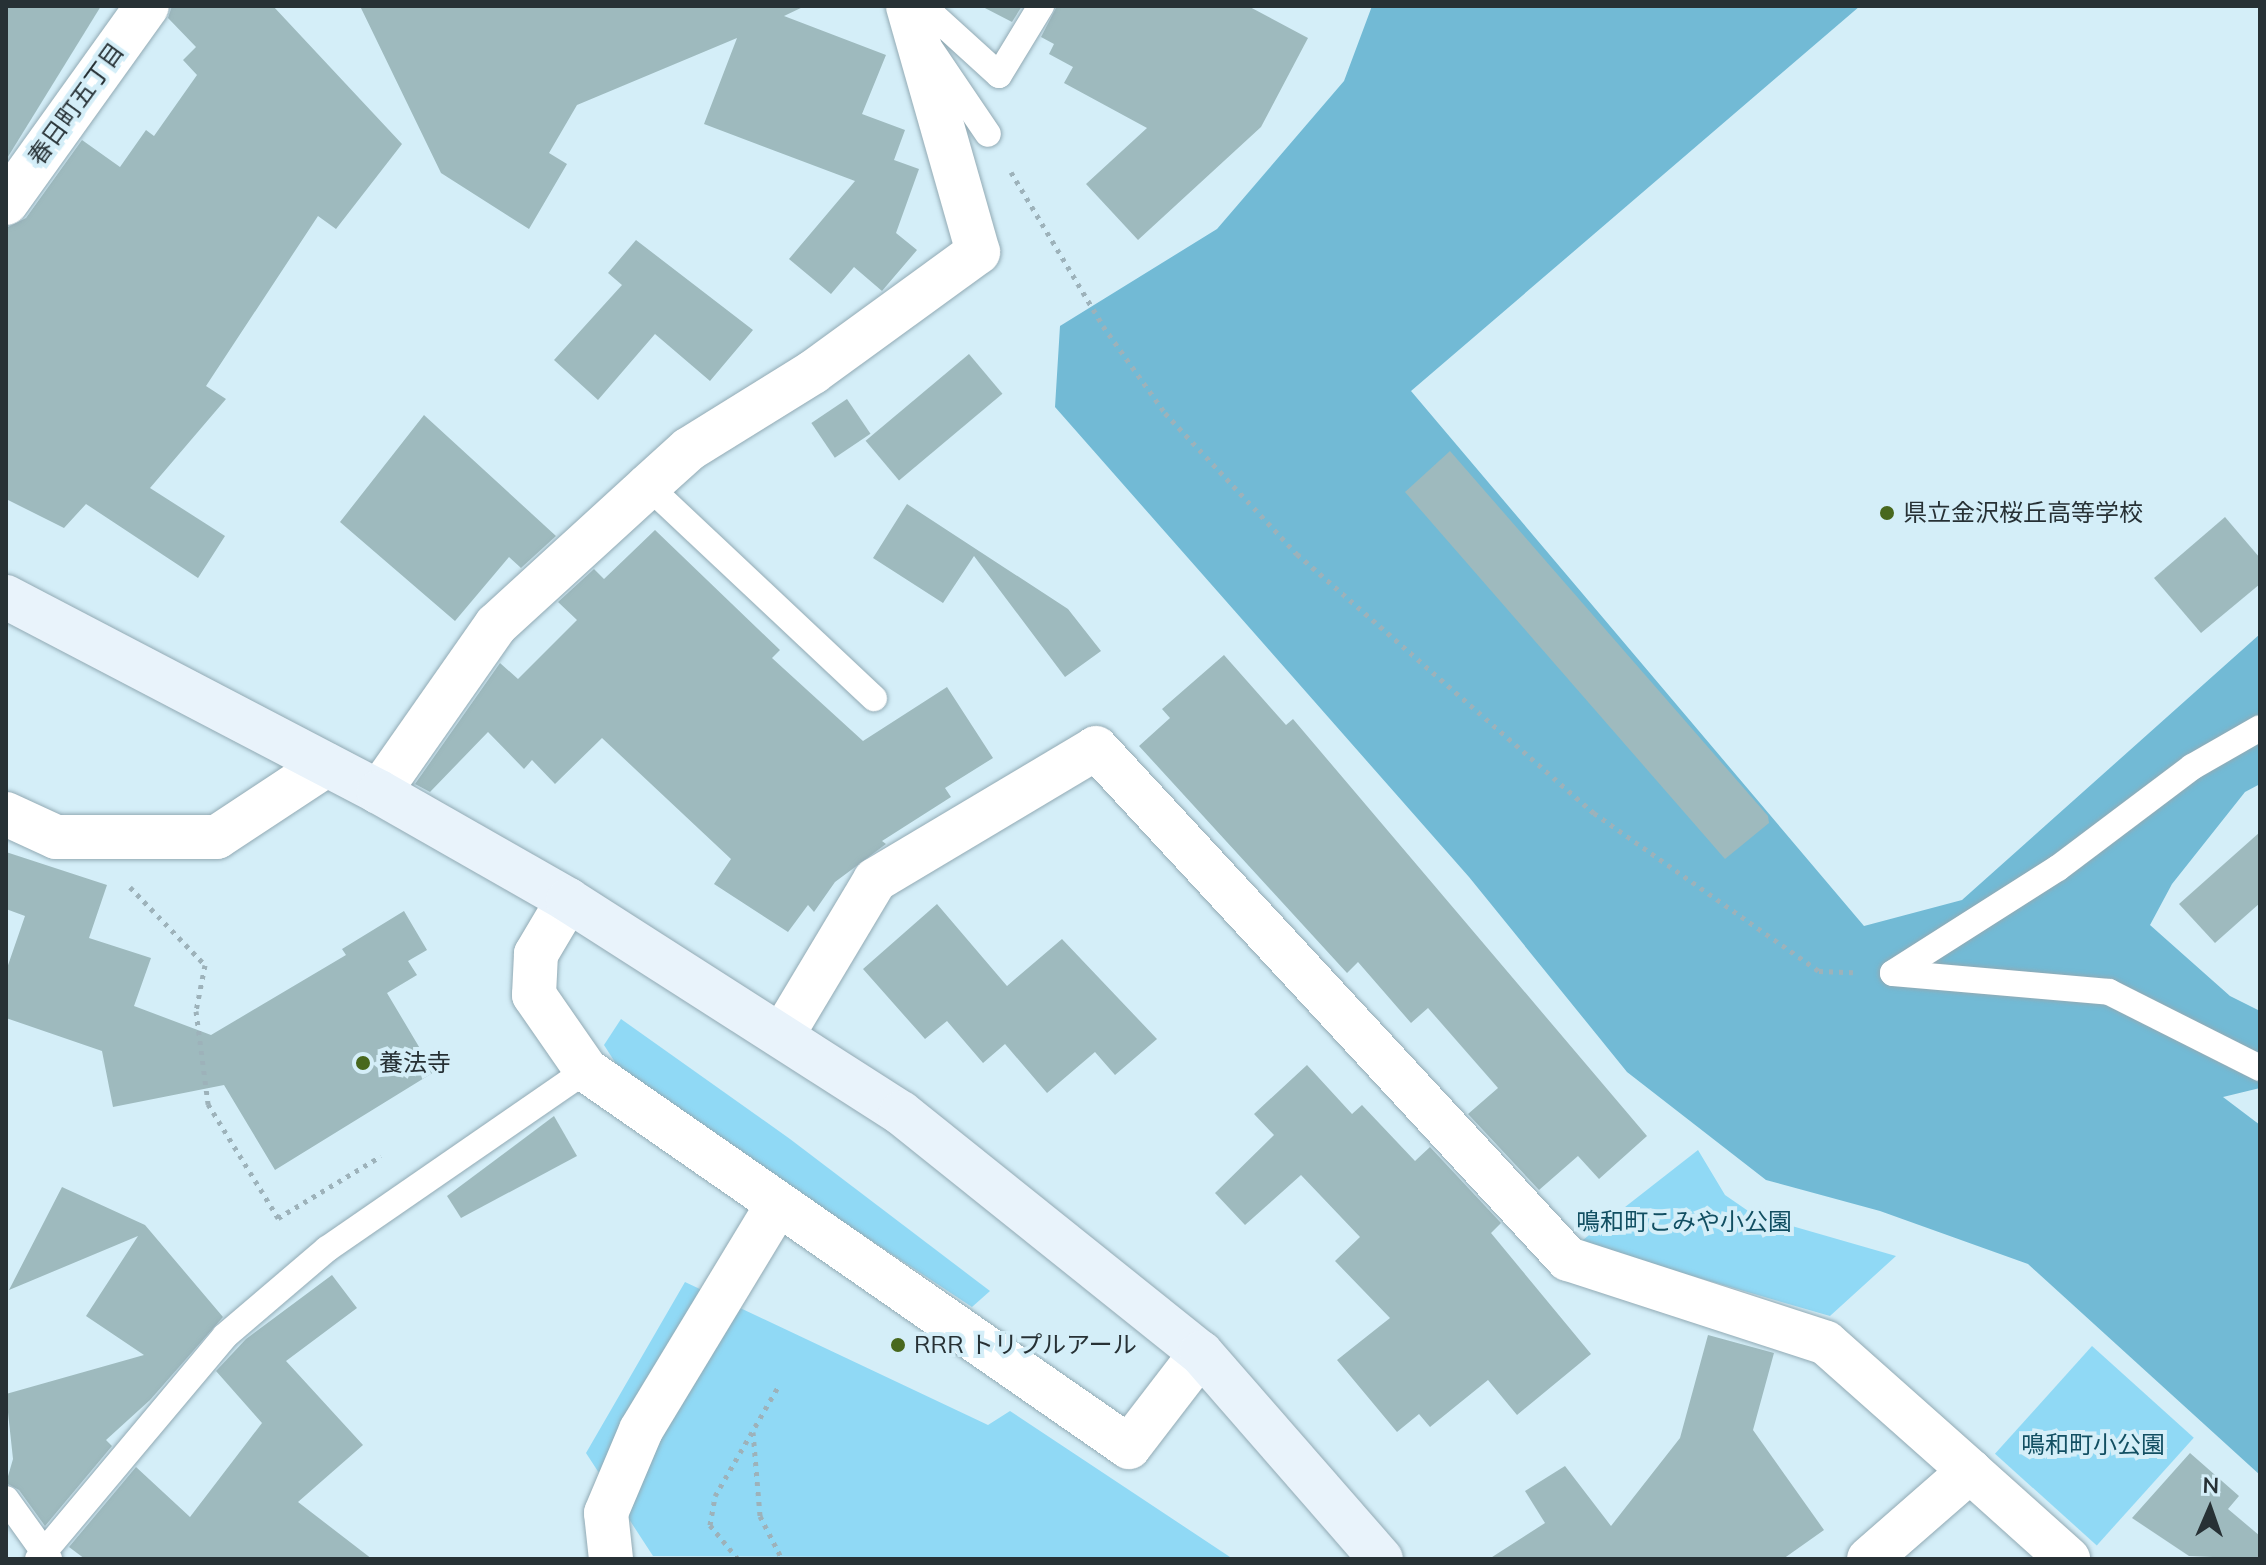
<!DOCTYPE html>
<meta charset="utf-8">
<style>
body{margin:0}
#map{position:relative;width:2266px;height:1565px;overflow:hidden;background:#d4eef8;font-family:Mulish,"Noto Sans JP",sans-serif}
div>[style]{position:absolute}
.green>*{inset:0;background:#90d9f5;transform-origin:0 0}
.forest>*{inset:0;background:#72bad5}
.building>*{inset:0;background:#9ebabe;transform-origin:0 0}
.path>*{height:5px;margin-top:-2.5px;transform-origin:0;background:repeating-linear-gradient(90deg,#9db2ba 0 4px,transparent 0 10px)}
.roads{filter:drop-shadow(0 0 2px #92aab4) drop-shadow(0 0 2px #92aab4)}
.lane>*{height:26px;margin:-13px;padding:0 13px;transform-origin:13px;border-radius:13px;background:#fff}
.street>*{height:44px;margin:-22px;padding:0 22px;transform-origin:22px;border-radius:22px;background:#fff}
.secondary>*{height:44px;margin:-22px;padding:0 22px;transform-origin:22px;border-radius:22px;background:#e9f3fb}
.dots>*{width:22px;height:22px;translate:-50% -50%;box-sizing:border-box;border:4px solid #d4eef8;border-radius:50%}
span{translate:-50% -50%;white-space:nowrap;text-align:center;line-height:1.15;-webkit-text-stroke:8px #d4eef8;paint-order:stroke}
.street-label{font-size:24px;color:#273135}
.poi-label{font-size:24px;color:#273135}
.left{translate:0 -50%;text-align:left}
.park-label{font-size:24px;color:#124f62}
.frame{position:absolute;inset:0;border:8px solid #273135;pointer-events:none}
.north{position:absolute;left:2170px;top:1469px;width:80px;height:80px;-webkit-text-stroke:6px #d4eef8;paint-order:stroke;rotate:2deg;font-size:22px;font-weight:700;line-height:32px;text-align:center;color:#273135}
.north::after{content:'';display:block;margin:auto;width:28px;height:36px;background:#273135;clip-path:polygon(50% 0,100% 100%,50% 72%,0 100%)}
</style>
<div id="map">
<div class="green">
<div style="clip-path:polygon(621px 1019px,790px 1139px,990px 1291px,972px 1307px,625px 1078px,604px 1045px)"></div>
<div style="clip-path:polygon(1698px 1150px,1725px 1195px,1754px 1215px,1896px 1256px,1830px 1316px,1579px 1243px)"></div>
<div style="clip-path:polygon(685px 1282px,988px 1425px,1010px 1411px,1233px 1559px,653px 1556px,586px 1453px)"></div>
<div style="left:2092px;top:1346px;width:137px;height:145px;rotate:42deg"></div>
</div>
<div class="forest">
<div style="clip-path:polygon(1372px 6px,1860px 6px,1411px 391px,1864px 926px,1962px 900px,2260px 634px,2260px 784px,2245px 792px,2172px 884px,2150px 925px,2230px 996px,2260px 1011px,2260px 1088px,2223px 1097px,2260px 1125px,2260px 1475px,2028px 1264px,1880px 1211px,1766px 1180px,1627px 1072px,1469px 877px,1055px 407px,1060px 326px,1217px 229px,1344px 81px)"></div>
</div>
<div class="building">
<div style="clip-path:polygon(6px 6px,101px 6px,6px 160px)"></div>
<div style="clip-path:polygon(172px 6px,273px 6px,402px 144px,336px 229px,318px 216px,206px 386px,226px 399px,150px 488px,225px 536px,198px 578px,86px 504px,64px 528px,6px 499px,6px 228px,26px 218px,82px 140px,120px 167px,146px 130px,154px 136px,197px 75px,183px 60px,196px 47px,168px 18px)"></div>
<div style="clip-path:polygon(360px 6px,805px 6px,784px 16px,886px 55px,862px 114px,905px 130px,894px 160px,919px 169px,896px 233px,917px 250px,882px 291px,854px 267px,831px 294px,789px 259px,855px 181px,704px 124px,737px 38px,577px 105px,549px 153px,567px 164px,529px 229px,441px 173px)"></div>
<div style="clip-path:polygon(981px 6px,1022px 6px,1012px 22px)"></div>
<div style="clip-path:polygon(1057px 6px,1248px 6px,1308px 38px,1261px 127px,1138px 240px,1086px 184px,1147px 128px,1064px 83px,1073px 67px,1049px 54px,1054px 44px,1041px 37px)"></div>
<div style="clip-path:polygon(636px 240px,753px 330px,710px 381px,655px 334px,598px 400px,554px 360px,622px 285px,608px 273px)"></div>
<div style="left:969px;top:354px;width:52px;height:135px;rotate:50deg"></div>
<div style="left:847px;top:399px;width:42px;height:43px;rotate:56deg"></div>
<div style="clip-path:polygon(424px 415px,556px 536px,521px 568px,509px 557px,455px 621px,340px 522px)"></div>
<div style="clip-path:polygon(1450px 451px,1768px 816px,1769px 823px,1725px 859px,1405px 492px)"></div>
<div style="clip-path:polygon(907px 504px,1068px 609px,1101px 651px,1065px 677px,974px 556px,943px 603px,873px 558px)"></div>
<div style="clip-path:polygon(2225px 517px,2260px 558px,2260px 584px,2201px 633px,2154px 578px)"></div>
<div style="clip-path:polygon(655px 530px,780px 650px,772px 658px,863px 741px,947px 687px,993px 758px,945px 788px,951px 797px,882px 841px,886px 844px,835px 882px,814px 912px,808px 905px,788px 932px,714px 884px,731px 859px,602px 738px,555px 784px,532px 760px,524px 769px,488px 732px,430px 792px,415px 784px,500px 663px,518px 679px,577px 620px,558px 602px,594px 569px,604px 579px)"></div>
<div style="clip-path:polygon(1224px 655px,1286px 725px,1293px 719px,1647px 1136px,1599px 1179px,1578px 1156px,1539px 1190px,1468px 1114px,1498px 1088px,1428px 1008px,1411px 1023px,1358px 962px,1347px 973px,1139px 746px,1170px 718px,1162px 709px)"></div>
<div style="clip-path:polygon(2260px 832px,2260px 903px,2215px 943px,2179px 904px)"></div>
<div style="clip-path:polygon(6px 852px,107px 885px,89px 938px,151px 958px,134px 1006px,211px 1035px,346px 955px,342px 949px,404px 911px,427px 950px,408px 961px,417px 975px,387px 993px,434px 1072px,275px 1170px,224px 1085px,113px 1107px,102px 1051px,6px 1018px,6px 971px,25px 916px,6px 909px)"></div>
<div style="clip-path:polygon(937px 904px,1007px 986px,1062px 939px,1157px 1039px,1115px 1075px,1095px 1052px,1047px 1093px,1005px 1044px,983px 1063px,947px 1021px,925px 1039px,863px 969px)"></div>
<div style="clip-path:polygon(1307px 1065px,1352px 1114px,1362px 1105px,1415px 1161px,1430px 1147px,1501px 1223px,1491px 1233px,1591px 1354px,1517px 1415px,1488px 1380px,1430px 1427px,1419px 1414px,1397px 1432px,1337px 1360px,1390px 1318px,1335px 1261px,1360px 1237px,1301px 1175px,1245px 1225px,1215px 1193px,1274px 1135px,1254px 1114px)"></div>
<div style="clip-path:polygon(554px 1116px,577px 1156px,461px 1218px,447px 1196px)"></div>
<div style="clip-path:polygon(62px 1187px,145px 1225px,223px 1317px,150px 1400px,106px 1440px,112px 1446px,45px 1526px,19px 1490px,6px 1483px,13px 1459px,6px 1394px,144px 1355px,86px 1316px,138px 1236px,9px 1290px)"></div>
<div style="clip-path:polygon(332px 1275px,357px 1308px,286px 1361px,363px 1445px,298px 1502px,372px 1559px,85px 1559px,69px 1547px,136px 1467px,190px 1517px,262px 1423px,216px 1371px,246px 1339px)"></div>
<div style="clip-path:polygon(1708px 1335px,1774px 1353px,1753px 1430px,1824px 1530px,1783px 1559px,1489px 1559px,1545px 1523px,1525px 1491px,1565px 1466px,1611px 1526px,1680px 1438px)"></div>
<div style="clip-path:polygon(2190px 1453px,2239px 1496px,2228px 1509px,2260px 1536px,2260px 1559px,2189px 1556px,2132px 1518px)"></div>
</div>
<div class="path">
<div style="left:1011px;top:172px;width:179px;rotate:59.1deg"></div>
<div style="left:1103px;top:326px;width:107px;rotate:54.5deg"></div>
<div style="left:1165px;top:413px;width:193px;rotate:46.9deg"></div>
<div style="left:1297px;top:554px;width:394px;rotate:41.1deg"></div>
<div style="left:1594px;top:813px;width:275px;rotate:35.1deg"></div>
<div style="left:1819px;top:971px;width:34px;rotate:2deg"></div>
<div style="left:130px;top:887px;width:108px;rotate:46.1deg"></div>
<div style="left:205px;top:965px;width:47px;rotate:101.1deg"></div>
<div style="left:196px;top:1011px;width:94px;rotate:82.6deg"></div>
<div style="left:208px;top:1104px;width:134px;rotate:58.4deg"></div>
<div style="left:278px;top:1218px;width:120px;rotate:-31deg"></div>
<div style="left:753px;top:1432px;width:84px;rotate:85.2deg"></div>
<div style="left:760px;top:1516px;width:48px;rotate:62.9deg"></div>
<div style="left:738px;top:1559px;width:44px;rotate:-129.5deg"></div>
<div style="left:710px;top:1525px;width:29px;rotate:-80deg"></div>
<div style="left:715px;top:1496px;width:126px;rotate:-60deg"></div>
</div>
<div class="roads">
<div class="lane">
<div style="left:909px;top:10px;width:25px;rotate:12deg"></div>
<div style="left:933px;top:15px;width:89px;rotate:42.3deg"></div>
<div style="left:999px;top:75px;width:81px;rotate:-58.7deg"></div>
<div style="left:925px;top:41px;width:112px;rotate:55.9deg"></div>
<div style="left:648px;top:486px;width:310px;rotate:43.2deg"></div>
<div style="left:1893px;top:973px;width:196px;rotate:-32.5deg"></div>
<div style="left:2058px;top:868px;width:168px;rotate:-37deg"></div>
<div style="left:2192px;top:767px;width:78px;rotate:-29.8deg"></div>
<div style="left:1893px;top:973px;width:217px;rotate:5deg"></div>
<div style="left:2109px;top:992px;width:169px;rotate:26.7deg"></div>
<div style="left:6px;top:1499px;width:74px;rotate:54.4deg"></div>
<div style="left:38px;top:1559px;width:291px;rotate:-50deg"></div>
<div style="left:225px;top:1336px;width:134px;rotate:-40.5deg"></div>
<div style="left:327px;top:1249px;width:315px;rotate:-34.6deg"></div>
</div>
<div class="street">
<div style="left:6px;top:203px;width:242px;rotate:-54.4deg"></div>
<div style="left:379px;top:792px;width:204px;rotate:-55deg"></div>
<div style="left:496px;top:625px;width:206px;rotate:-42.4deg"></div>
<div style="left:648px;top:486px;width:55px;rotate:-42.1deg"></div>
<div style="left:689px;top:449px;width:146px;rotate:-31.8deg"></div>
<div style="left:813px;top:372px;width:204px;rotate:-36deg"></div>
<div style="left:978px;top:252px;width:256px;rotate:-105.9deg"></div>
<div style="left:6px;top:814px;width:55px;rotate:24.7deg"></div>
<div style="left:56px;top:837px;width:161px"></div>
<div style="left:217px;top:837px;width:131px;rotate:-33.4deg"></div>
<div style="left:568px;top:900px;width:63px;rotate:120.7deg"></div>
<div style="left:536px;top:954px;width:41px;rotate:92.8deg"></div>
<div style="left:534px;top:995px;width:91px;rotate:55.3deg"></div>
<div style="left:586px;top:1070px;width:661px;rotate:34.77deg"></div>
<div style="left:1129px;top:1447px;width:118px;rotate:-52.5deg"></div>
<div style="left:783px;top:1034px;width:179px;rotate:-59.1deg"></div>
<div style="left:875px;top:880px;width:257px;rotate:-30.8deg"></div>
<div style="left:1096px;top:748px;width:696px;rotate:47.27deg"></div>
<div style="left:1568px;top:1259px;width:271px;rotate:18deg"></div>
<div style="left:1826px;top:1343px;width:193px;rotate:41.6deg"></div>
<div style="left:611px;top:1559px;width:46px;rotate:-96.2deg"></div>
<div style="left:606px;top:1513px;width:90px;rotate:-67.1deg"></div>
<div style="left:641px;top:1430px;width:264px;rotate:-58.8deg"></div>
<div style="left:1869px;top:1559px;width:134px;rotate:-41.1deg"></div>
<div style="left:1970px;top:1471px;width:132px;rotate:41.9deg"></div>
</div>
<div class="secondary">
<div style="left:6px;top:597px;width:421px;rotate:27.6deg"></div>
<div style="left:379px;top:792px;width:218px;rotate:29.7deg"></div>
<div style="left:568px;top:900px;width:395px;rotate:32.6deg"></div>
<div style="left:901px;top:1113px;width:384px;rotate:38.7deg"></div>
<div style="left:1201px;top:1353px;width:274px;rotate:48.9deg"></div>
</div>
</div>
<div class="dots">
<div style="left:1887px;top:513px;background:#48681e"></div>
<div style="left:363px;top:1063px;background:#48681e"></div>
<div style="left:898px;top:1345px;background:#48681e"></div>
</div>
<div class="street-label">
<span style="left:76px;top:104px;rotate:-54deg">春日町五丁目</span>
</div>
<div class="poi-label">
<span class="left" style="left:1903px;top:513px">県立金沢桜丘高等学校</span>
<span class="left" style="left:379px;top:1063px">養法寺</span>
<span class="left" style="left:914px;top:1345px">RRR トリプルアール</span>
</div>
<div class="park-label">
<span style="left:1684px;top:1222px">鳴和町こみや小公園</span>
<span style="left:2093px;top:1445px">鳴和町小公園</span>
</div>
<div class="frame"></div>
<div class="north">N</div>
</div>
